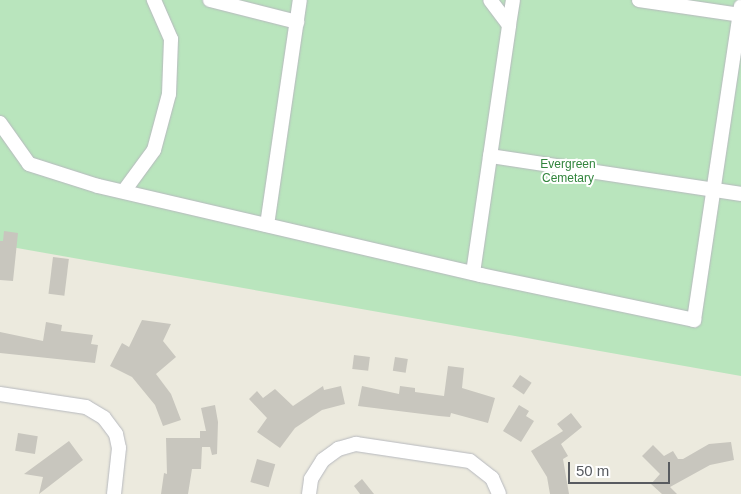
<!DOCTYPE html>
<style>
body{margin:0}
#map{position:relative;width:741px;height:494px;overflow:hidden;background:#eceade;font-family:Arial,sans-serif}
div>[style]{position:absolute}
.green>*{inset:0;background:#b9e5bd}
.building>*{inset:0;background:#c8c6be;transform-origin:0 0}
.roads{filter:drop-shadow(0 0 1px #b7b9be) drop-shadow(0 0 1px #b7b9be)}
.minor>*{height:14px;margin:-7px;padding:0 7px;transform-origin:7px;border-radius:7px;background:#fff}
span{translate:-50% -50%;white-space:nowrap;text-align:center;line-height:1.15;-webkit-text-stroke:4px #fff;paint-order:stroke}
.park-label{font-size:12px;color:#32853d}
.scale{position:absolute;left:568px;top:462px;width:102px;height:22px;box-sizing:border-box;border:2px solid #585b60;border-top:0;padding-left:6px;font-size:15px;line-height:18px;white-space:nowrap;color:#585b60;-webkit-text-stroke:4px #fff;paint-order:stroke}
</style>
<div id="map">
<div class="green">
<div style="clip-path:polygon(0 0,741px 0,741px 376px,0 245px)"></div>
</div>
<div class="building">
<div style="clip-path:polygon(4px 231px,18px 233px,13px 281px,0 280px,0 241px,3px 241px)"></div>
<div style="left:53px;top:257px;width:16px;height:37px;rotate:7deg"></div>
<div style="clip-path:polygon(142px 320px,171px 324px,163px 341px,176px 357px,156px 374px,171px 394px,181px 420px,163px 426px,155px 405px,132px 377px,110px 366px,122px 343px,129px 347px)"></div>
<div style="clip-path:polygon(46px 322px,62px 325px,61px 331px,93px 335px,91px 344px,98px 345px,95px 363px,0 353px,0 332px,43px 341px)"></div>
<div style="left:354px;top:355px;width:16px;height:14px;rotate:7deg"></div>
<div style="left:395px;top:357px;width:13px;height:14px;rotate:9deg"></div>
<div style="clip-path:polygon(448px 366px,464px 368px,462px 388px,495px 398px,488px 423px,451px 413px,450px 417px,439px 416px,358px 406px,362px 386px,399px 394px,400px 386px,415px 388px,415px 392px,444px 396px)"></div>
<div style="left:520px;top:375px;width:14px;height:14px;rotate:34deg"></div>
<div style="clip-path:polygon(323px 386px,324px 390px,341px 386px,345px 404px,322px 410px,295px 428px,280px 448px,257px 432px,267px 418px,249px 399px,257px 391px,263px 398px,275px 389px,293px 406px)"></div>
<div style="clip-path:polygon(215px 405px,218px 422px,217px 454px,212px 455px,210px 447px,202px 447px,201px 469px,192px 469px,188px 494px,161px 494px,164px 473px,167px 474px,166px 438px,200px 438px,200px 431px,206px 431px,201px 408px)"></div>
<div style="clip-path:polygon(519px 405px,529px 411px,526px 416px,534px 421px,521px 442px,503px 431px)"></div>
<div style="clip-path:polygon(571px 413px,582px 427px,561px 444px,568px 456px,563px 459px,569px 494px,550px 494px,547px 477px,531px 451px,563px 431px,557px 424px)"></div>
<div style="left:18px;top:433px;width:20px;height:18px;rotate:9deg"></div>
<div style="clip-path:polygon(69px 441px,83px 460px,39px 494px,43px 477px,24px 474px)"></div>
<div style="clip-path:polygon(731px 442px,734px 460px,710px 465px,670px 487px,677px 494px,662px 494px,651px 484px,660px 474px,642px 456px,653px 445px,664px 456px,673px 451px,678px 459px,683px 459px,709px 444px)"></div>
<div style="left:257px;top:459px;width:19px;height:24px;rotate:16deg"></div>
<div style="clip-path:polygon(362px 479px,374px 494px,360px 494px,354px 486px)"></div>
</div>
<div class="roads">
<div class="minor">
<div style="left:210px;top:0;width:90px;rotate:14.2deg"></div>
<div style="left:639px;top:0;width:102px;rotate:8.4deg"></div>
<div style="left:509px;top:25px;width:25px;rotate:-81deg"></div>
<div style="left:0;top:123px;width:50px;rotate:54.7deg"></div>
<div style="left:29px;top:164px;width:72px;rotate:17.7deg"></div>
<div style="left:98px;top:186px;width:393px;rotate:13.1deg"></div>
<div style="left:481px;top:275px;width:218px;rotate:11.9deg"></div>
<div style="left:694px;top:320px;width:317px;rotate:-81.5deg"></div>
<div style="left:490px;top:156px;width:254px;rotate:8.6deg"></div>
<div style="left:124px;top:191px;width:51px;rotate:-53.8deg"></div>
<div style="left:154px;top:150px;width:58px;rotate:-75deg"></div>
<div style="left:169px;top:94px;width:55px;rotate:-87.9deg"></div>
<div style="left:171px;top:39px;width:43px;rotate:-113.6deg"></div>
<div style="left:267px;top:225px;width:227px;rotate:-81.7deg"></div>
<div style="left:473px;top:273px;width:251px;rotate:-81.7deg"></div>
<div style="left:509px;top:25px;width:31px;rotate:-127deg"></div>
<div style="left:0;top:394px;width:87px;rotate:8.6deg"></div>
<div style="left:86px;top:407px;width:21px;rotate:31deg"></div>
<div style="left:104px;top:418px;width:20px;rotate:53deg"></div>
<div style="left:116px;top:434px;width:14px;rotate:78deg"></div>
<div style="left:119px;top:448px;width:46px;rotate:96.2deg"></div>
<div style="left:309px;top:494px;width:15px;rotate:-82deg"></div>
<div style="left:311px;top:479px;width:22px;rotate:-58deg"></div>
<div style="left:323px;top:460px;width:19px;rotate:-36deg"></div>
<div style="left:338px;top:449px;width:19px;rotate:-16deg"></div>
<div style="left:356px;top:444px;width:115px;rotate:8.5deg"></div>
<div style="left:470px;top:461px;width:28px;rotate:38deg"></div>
<div style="left:492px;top:478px;width:17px;rotate:66deg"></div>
</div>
</div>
<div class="park-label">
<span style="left:568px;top:172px">Evergreen<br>Cemetary</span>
</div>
<div class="scale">50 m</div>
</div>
